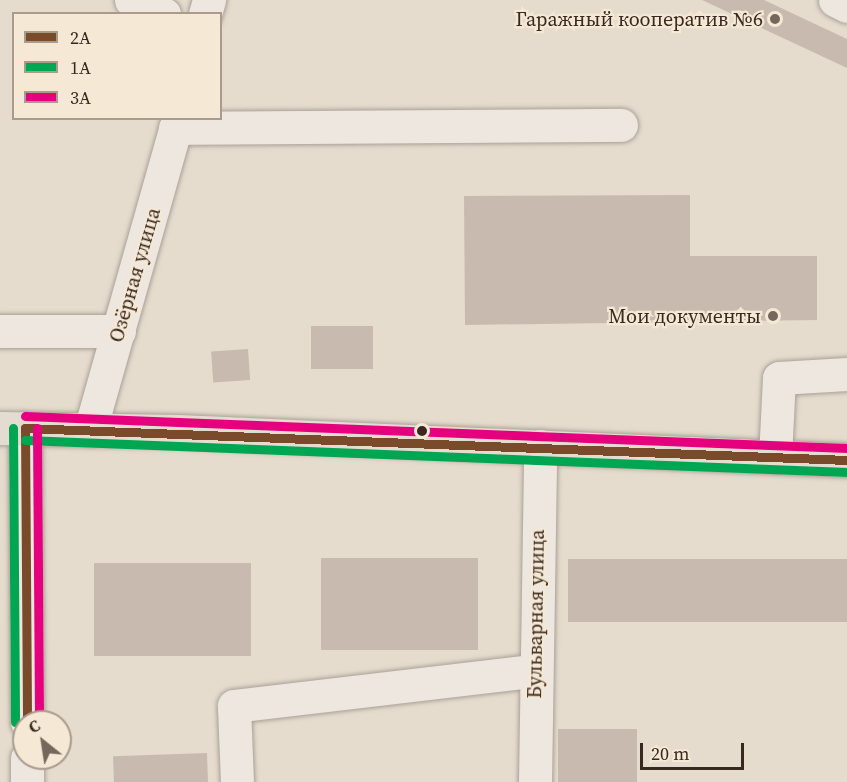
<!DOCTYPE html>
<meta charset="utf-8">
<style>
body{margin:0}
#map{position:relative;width:847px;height:782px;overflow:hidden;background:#e5dcce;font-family:"Source Serif 4",serif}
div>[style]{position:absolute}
.building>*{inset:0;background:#c9baaf;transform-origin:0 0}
.roads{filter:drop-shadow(0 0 2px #aaa197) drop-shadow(0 0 2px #aaa197)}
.minor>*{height:33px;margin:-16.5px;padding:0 16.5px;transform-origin:16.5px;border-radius:16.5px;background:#ede7e0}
.major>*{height:33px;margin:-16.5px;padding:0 16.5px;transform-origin:16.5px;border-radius:16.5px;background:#e4dcd1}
.bus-1>*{height:9px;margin:-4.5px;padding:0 4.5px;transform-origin:4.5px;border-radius:4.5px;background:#7a4b2a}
.bus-2>*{height:9px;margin:-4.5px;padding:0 4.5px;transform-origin:4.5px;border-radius:4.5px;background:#00a651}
.bus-3>*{height:9px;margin:-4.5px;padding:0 4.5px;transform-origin:4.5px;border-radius:4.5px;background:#e5007d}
.dots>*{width:16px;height:16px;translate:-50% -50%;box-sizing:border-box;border:3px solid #f5e8d5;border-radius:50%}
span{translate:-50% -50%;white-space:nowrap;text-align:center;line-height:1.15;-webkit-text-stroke:4.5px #f5e8d5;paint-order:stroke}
.poi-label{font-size:20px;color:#39281f}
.right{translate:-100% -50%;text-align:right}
.street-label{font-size:20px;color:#39281f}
.legend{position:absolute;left:12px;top:12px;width:210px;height:108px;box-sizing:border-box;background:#f5e8d5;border:2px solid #aa9b8c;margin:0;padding:8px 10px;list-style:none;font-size:18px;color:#39281f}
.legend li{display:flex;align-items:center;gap:12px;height:30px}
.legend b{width:30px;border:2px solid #aa9b8c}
.north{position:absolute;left:12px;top:710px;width:60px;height:60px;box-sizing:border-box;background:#f5e8d5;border:2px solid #aa9b8c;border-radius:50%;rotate:330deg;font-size:16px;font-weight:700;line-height:24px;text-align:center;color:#39281f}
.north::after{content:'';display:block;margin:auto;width:21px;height:27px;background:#75675c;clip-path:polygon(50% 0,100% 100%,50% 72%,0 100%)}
.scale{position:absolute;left:640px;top:743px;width:104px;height:27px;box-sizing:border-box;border:3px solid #39281f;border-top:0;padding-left:8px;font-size:18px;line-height:21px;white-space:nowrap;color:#39281f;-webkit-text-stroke:4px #f5e8d5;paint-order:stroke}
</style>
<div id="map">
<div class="building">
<div style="clip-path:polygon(702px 0,764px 0,847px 39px,847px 68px)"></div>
<div style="clip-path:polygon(690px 195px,690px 256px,817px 256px,817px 320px,465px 325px,464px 196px)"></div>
<div style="left:311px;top:326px;width:62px;height:43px"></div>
<div style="left:248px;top:349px;width:31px;height:37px;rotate:86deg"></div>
<div style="left:321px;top:558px;width:157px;height:92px"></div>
<div style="left:568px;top:559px;width:279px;height:63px"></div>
<div style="left:94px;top:563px;width:157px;height:93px"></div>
<div style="left:558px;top:729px;width:79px;height:53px"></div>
<div style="left:207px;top:753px;width:29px;height:94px;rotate:88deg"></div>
</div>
<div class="roads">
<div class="minor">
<div style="left:131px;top:0;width:36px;rotate:23deg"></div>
<div style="left:835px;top:0;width:13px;rotate:27deg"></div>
<div style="left:205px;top:14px;width:15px;rotate:-74deg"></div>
<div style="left:175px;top:128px;width:446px;rotate:-0.4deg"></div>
<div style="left:0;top:331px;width:119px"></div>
<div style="left:25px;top:428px;width:294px;rotate:89.6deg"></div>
<div style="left:90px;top:430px;width:324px;rotate:-74.2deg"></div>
<div style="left:775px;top:457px;width:79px;rotate:-87.1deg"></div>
<div style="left:779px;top:378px;width:68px;rotate:-3.4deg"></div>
<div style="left:27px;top:782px;width:24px;rotate:-90deg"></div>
<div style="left:237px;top:782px;width:76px;rotate:-92.3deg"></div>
<div style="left:234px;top:706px;width:301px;rotate:-6.7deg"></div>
<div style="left:535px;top:782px;width:336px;rotate:-89.1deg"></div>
</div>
<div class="major">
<div style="left:0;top:428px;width:178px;rotate:1deg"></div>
<div style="left:178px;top:431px;width:670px;rotate:2.48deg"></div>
</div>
</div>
<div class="bus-1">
<div style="left:25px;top:428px;width:823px;rotate:2.23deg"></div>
<div style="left:25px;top:428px;width:294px;rotate:89.6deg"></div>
</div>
<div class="bus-2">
<div style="left:13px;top:428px;width:294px;rotate:89.6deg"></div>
<div style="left:25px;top:440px;width:823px;rotate:2.23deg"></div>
</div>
<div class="bus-3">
<div style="left:25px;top:416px;width:823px;rotate:2.23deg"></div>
<div style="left:37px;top:428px;width:294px;rotate:89.6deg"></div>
</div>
<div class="dots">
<div style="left:775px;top:19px;background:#75675c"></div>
<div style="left:773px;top:316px;background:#75675c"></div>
<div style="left:422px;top:431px;background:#39281f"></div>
</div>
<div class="poi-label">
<span class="right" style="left:763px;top:19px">Гаражный кооператив №6</span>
<span class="right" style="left:761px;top:316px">Мои документы</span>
</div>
<div class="street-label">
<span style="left:135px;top:275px;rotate:-74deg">Озёрная улица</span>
<span style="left:536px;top:614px;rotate:-89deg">Бульварная улица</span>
</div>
<ul class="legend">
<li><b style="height:8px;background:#7a4b2a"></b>2А</li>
<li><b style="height:8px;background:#00a651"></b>1А</li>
<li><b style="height:8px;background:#e5007d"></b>3А</li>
</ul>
<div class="north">С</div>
<div class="scale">20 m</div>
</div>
